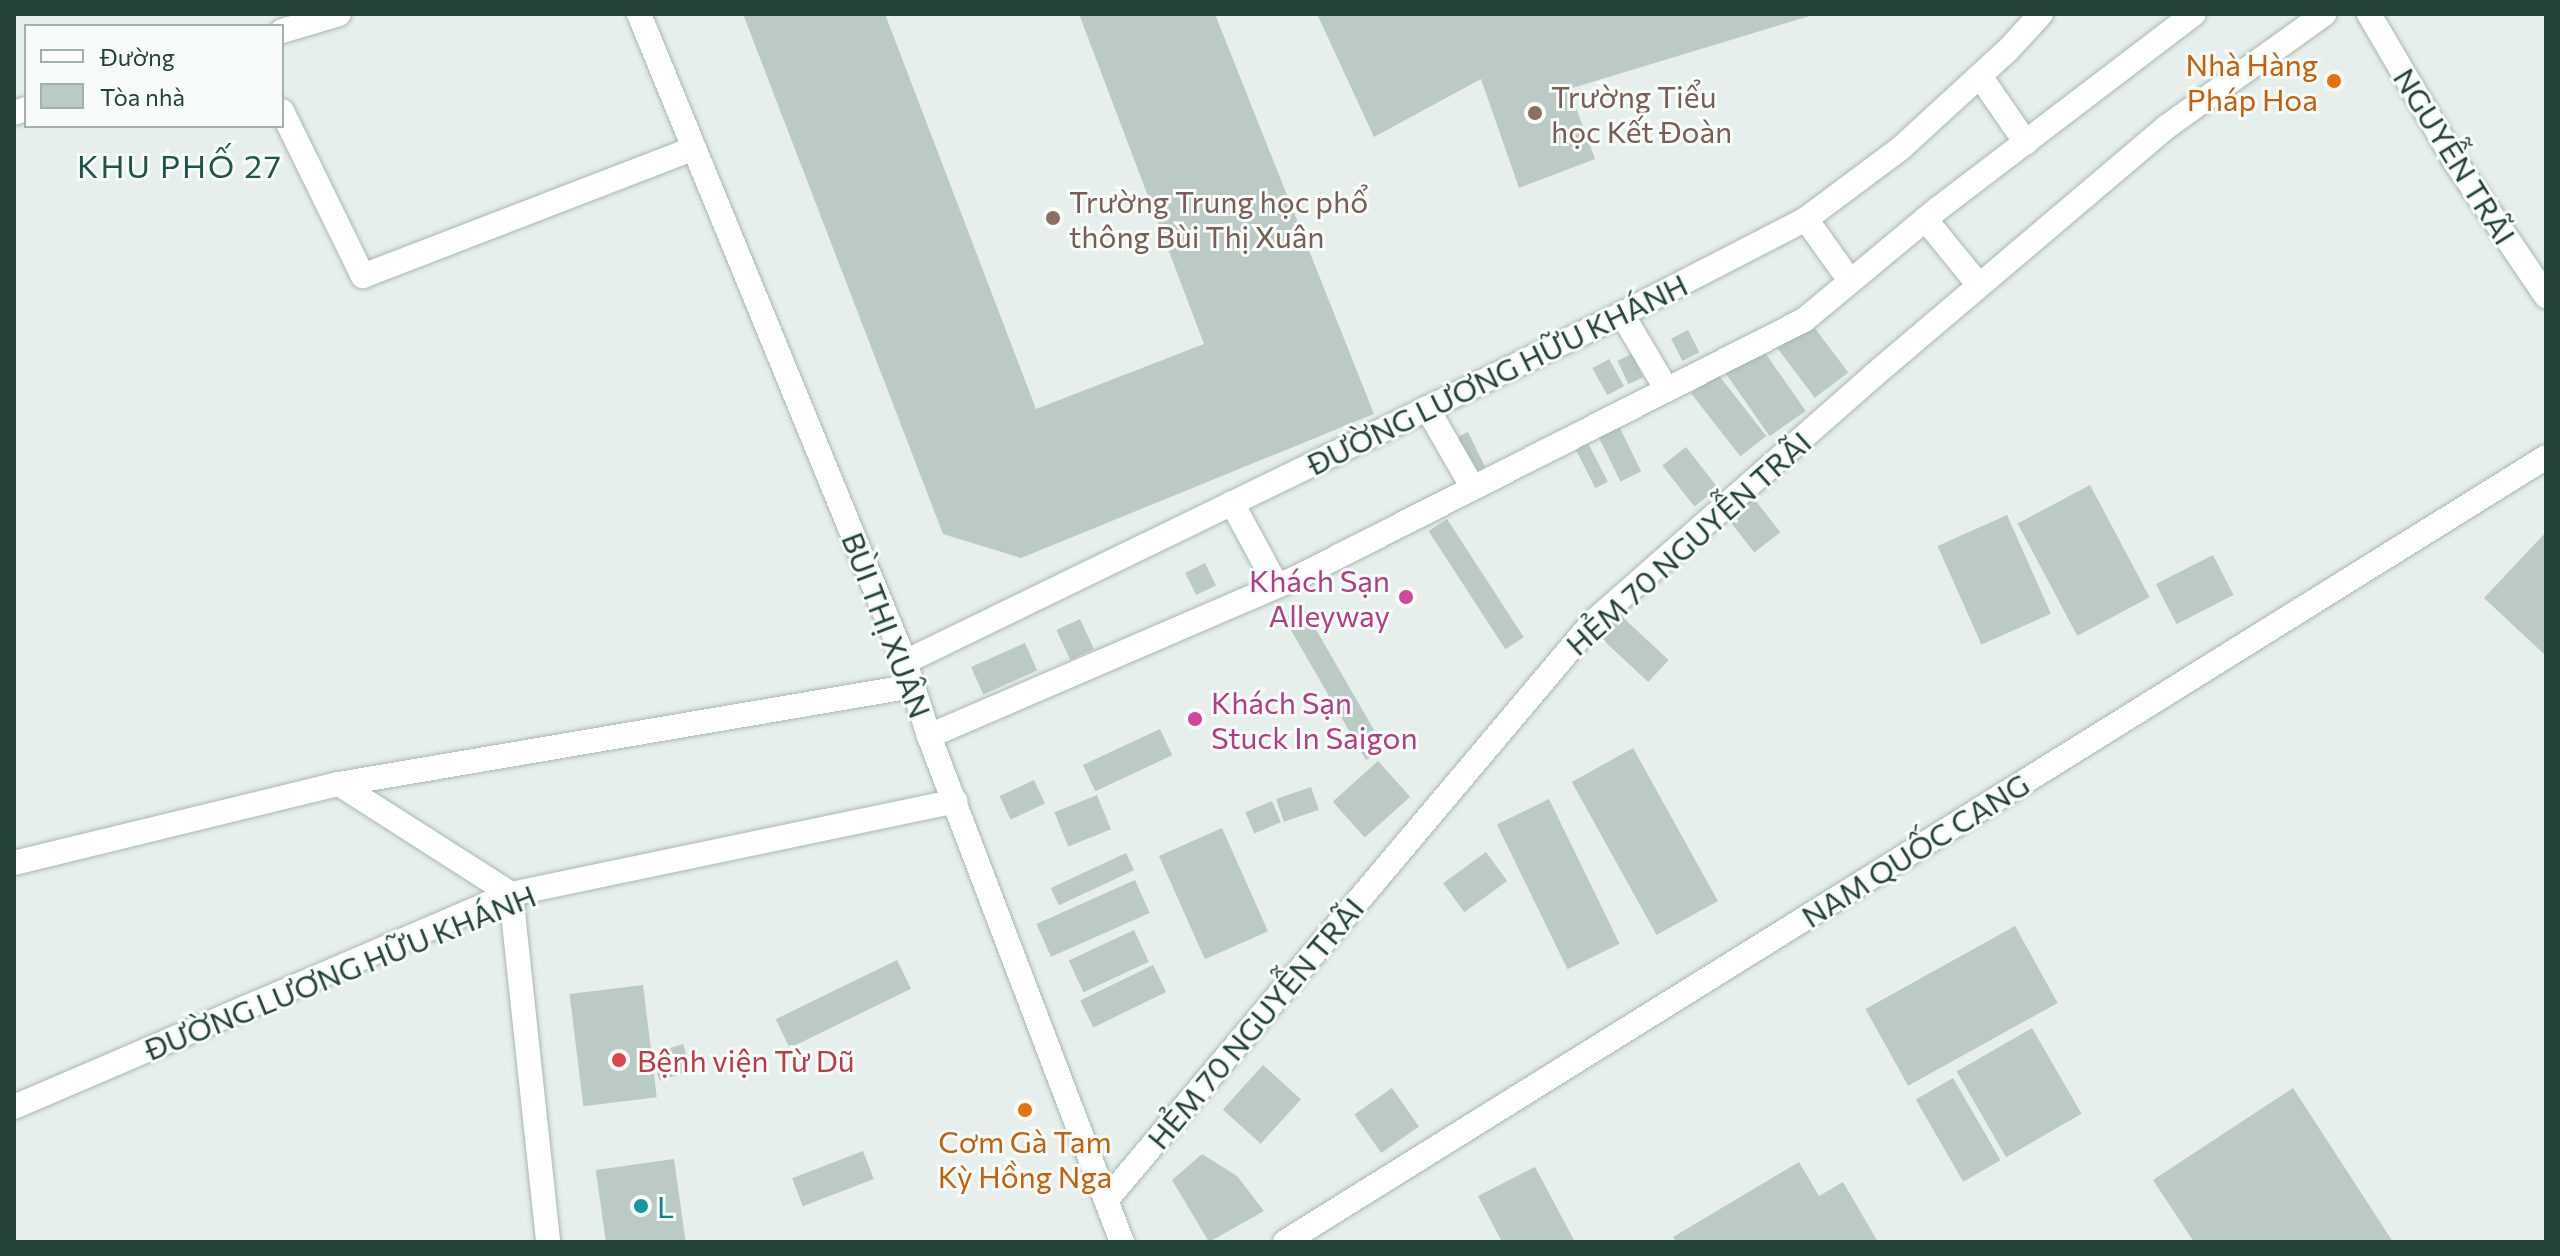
<!DOCTYPE html>
<meta charset="utf-8">
<style>
body{margin:0}
#map{position:relative;width:2560px;height:1256px;overflow:hidden;background:#e6efeb;font-family:Commissioner,sans-serif}
div>[style]{position:absolute}
.building>*{inset:0;background:#bbcac4;transform-origin:0 0}
.roads{filter:drop-shadow(0 0 2px #a8b8b2) drop-shadow(0 0 2px #a8b8b2)}
.lane>*{height:24px;margin:-12px;padding:0 12px;transform-origin:12px;border-radius:12px;background:#fff}
.street>*{height:24px;margin:-12px;padding:0 12px;transform-origin:12px;border-radius:12px;background:#fff}
.secondary>*{height:24px;margin:-12px;padding:0 12px;transform-origin:12px;border-radius:12px;background:#fff}
.dots>*{width:22px;height:22px;translate:-50% -50%;box-sizing:border-box;border:4px solid #f7fbf9;border-radius:50%}
span{translate:-50% -50%;white-space:nowrap;text-align:center;line-height:1.15;-webkit-text-stroke:6px #f7fbf9;paint-order:stroke}
.food-label{font-size:30px;color:#c56008}
.right{translate:-100% -50%;text-align:right}
.education-label{font-size:30px;color:#785e54}
.left{translate:0 -50%;text-align:left}
.street-label{font-size:30px;color:#24423a}
.hotel-label{font-size:30px;color:#b23c85}
.health-label{font-size:30px;color:#be3a42}
.culture-label{font-size:30px;color:#0d838f}
.neighbourhood-label{font-size:32px;color:#1f5548;letter-spacing:2px}
.frame{position:absolute;inset:0;border:16px solid #24423a;pointer-events:none}
.legend{position:absolute;left:24px;top:24px;width:260px;height:104px;box-sizing:border-box;background:#f7fbf9;border:2px solid #a3b1ad;margin:0;padding:10px 14px;list-style:none;font-size:24px;color:#24423a}
.legend li{display:flex;align-items:center;gap:16px;height:40px}
.legend b{width:40px;border:2px solid #a3b1ad}
</style>
<div id="map">
<div class="building">
<div style="clip-path:polygon(743px 14px,885px 14px,1036px 409px,1204px 344px,1079px 14px,1215px 14px,1374px 414px,1021px 558px,943px 534px)"></div>
<div style="clip-path:polygon(1317px 14px,1813px 14px,1813px 15px,1569px 89px,1595px 159px,1519px 188px,1481px 79px,1374px 137px)"></div>
<div style="left:1811px;top:323px;width:62px;height:42px;rotate:53deg"></div>
<div style="left:1688px;top:330px;width:25px;height:19px;rotate:63deg"></div>
<div style="left:1761px;top:347px;width:78px;height:44px;rotate:55deg"></div>
<div style="left:1632px;top:354px;width:26px;height:16px;rotate:65deg"></div>
<div style="left:1609px;top:359px;width:31px;height:19px;rotate:61deg"></div>
<div style="left:1717px;top:373px;width:80px;height:33px;rotate:52deg"></div>
<div style="left:1617px;top:422px;width:55px;height:23px;rotate:64deg"></div>
<div style="left:1468px;top:432px;width:39px;height:25px;rotate:64deg"></div>
<div style="left:1586px;top:439px;width:48px;height:14px;rotate:63deg"></div>
<div style="left:1686px;top:447px;width:52px;height:30px;rotate:52deg"></div>
<div style="left:2090px;top:485px;width:127px;height:82px;rotate:62deg"></div>
<div style="left:1752px;top:496px;width:46px;height:33px;rotate:52deg"></div>
<div style="left:2007px;top:515px;width:108px;height:76px;rotate:66deg"></div>
<div style="left:1447px;top:519px;width:141px;height:22px;rotate:57deg"></div>
<div style="clip-path:polygon(2546px 532px,2546px 656px,2484px 598px)"></div>
<div style="left:2213px;top:555px;width:45px;height:64px;rotate:63deg"></div>
<div style="left:1205px;top:563px;width:25px;height:22px;rotate:64deg"></div>
<div style="left:1303px;top:607px;width:164px;height:22px;rotate:60deg"></div>
<div style="left:1616px;top:611px;width:72px;height:30px;rotate:43deg"></div>
<div style="left:1080px;top:619px;width:33px;height:26px;rotate:65deg"></div>
<div style="left:1025px;top:643px;width:30px;height:59px;rotate:66deg"></div>
<div style="left:1160px;top:729px;width:29px;height:85px;rotate:65deg"></div>
<div style="left:1633px;top:748px;width:175px;height:70px;rotate:61deg"></div>
<div style="left:1378px;top:761px;width:48px;height:61px;rotate:48deg"></div>
<div style="left:1034px;top:780px;width:26px;height:38px;rotate:65deg"></div>
<div style="left:1311px;top:787px;width:24px;height:37px;rotate:71deg"></div>
<div style="left:1097px;top:795px;width:37px;height:46px;rotate:68deg"></div>
<div style="left:1549px;top:799px;width:161px;height:58px;rotate:64deg"></div>
<div style="left:1272px;top:801px;width:23px;height:29px;rotate:67deg"></div>
<div style="left:1222px;top:828px;width:113px;height:69px;rotate:66deg"></div>
<div style="left:1486px;top:852px;width:36px;height:53px;rotate:54deg"></div>
<div style="left:1126px;top:853px;width:19px;height:83px;rotate:65deg"></div>
<div style="left:1135px;top:880px;width:36px;height:108px;rotate:66deg"></div>
<div style="left:2015px;top:926px;width:88px;height:171px;rotate:61deg"></div>
<div style="left:1134px;top:930px;width:35px;height:72px;rotate:65deg"></div>
<div style="left:897px;top:960px;width:32px;height:135px;rotate:64deg"></div>
<div style="left:1153px;top:965px;width:30px;height:81px;rotate:64deg"></div>
<div style="left:643px;top:985px;width:113px;height:74px;rotate:83deg"></div>
<div style="left:2032px;top:1028px;width:99px;height:87px;rotate:60deg"></div>
<div style="left:683px;top:1044px;width:28px;height:33px;rotate:73deg"></div>
<div style="left:1263px;top:1065px;width:51px;height:60px;rotate:42deg"></div>
<div style="left:1953px;top:1078px;width:95px;height:43px;rotate:60deg"></div>
<div style="left:1392px;top:1088px;width:47px;height:46px;rotate:55deg"></div>
<div style="clip-path:polygon(2293px 1088px,2393px 1242px,2194px 1242px,2153px 1180px)"></div>
<div style="left:863px;top:1151px;width:30px;height:76px;rotate:69deg"></div>
<div style="clip-path:polygon(1202px 1154px,1237px 1176px,1264px 1211px,1209px 1242px,1172px 1180px)"></div>
<div style="left:674px;top:1159px;width:84px;height:79px;rotate:82deg"></div>
<div style="clip-path:polygon(1799px 1162px,1819px 1196px,1843px 1182px,1878px 1242px,1676px 1242px,1673px 1237px)"></div>
<div style="clip-path:polygon(1535px 1167px,1575px 1242px,1502px 1242px,1478px 1196px)"></div>
</div>
<div class="roads">
<div class="lane">
<div style="left:282px;top:31px;width:59px;rotate:-16.6deg"></div>
<div style="left:1980px;top:76px;width:81px;rotate:55.5deg"></div>
<div style="left:282px;top:111px;width:184px;rotate:63.9deg"></div>
<div style="left:363px;top:276px;width:353px;rotate:-21.1deg"></div>
<div style="left:14px;top:113px;width:13px;rotate:-18deg"></div>
<div style="left:1806px;top:219px;width:76px;rotate:54.6deg"></div>
<div style="left:1925px;top:219px;width:85px;rotate:50.7deg"></div>
<div style="left:1622px;top:314px;width:88px;rotate:59.4deg"></div>
<div style="left:1427px;top:408px;width:92px;rotate:60.1deg"></div>
<div style="left:1232px;top:503px;width:94px;rotate:61.5deg"></div>
<div style="left:929px;top:736px;width:400px;rotate:-23.3deg"></div>
<div style="left:1296px;top:578px;width:570px;rotate:-26.92deg"></div>
<div style="left:1804px;top:320px;width:175px;rotate:-39.7deg"></div>
<div style="left:1939px;top:208px;width:320px;rotate:-37.3deg"></div>
<div style="left:339px;top:784px;width:582px;rotate:-9.69deg"></div>
<div style="left:511px;top:894px;width:350px;rotate:83.9deg"></div>
<div style="left:1108px;top:1198px;width:752px;rotate:-49.91deg"></div>
<div style="left:1592px;top:623px;width:376px;rotate:-41.3deg"></div>
<div style="left:1874px;top:375px;width:382px;rotate:-40.3deg"></div>
<div style="left:2165px;top:128px;width:196px;rotate:-35.6deg"></div>
</div>
<div class="street">
<div style="left:905px;top:662px;width:797px;rotate:-25.89deg"></div>
<div style="left:1622px;top:314px;width:207px;rotate:-27.3deg"></div>
<div style="left:1806px;top:219px;width:119px;rotate:-36.8deg"></div>
<div style="left:1901px;top:148px;width:144px;rotate:-42.5deg"></div>
<div style="left:2007px;top:51px;width:50px;rotate:-47.4deg"></div>
<div style="left:14px;top:863px;width:334px;rotate:-13.7deg"></div>
<div style="left:339px;top:784px;width:204px;rotate:32.6deg"></div>
<div style="left:14px;top:1107px;width:541px;rotate:-23.2deg"></div>
<div style="left:511px;top:894px;width:454px;rotate:-11.8deg"></div>
<div style="left:1285px;top:1242px;width:1485px;rotate:-31.9deg"></div>
</div>
<div class="secondary">
<div style="left:639px;top:14px;width:700px;rotate:67.68deg"></div>
<div style="left:905px;top:662px;width:78px;rotate:72deg"></div>
<div style="left:929px;top:736px;width:542px;rotate:69.12deg"></div>
<div style="left:2369px;top:14px;width:173px;rotate:59.7deg"></div>
<div style="left:2456px;top:163px;width:161px;rotate:55.9deg"></div>
</div>
</div>
<div class="dots">
<div style="left:2334px;top:81px;background:#e8710a"></div>
<div style="left:1535px;top:113px;background:#8d6e63"></div>
<div style="left:1053px;top:218px;background:#8d6e63"></div>
<div style="left:1406px;top:597px;background:#d1479c"></div>
<div style="left:1195px;top:719px;background:#d1479c"></div>
<div style="left:619px;top:1060px;background:#e0444e"></div>
<div style="left:1025px;top:1110px;background:#e8710a"></div>
<div style="left:641px;top:1206px;background:#0f9aa8"></div>
</div>
<div class="food-label">
<span class="right" style="left:2318px;top:81px">Nhà Hàng<br>Pháp Hoa</span>
<span style="left:1025px;top:1158px">Cơm Gà Tam<br>Kỳ Hồng Nga</span>
</div>
<div class="education-label">
<span class="left" style="left:1551px;top:113px">Trường Tiểu<br>học Kết Đoàn</span>
<span class="left" style="left:1069px;top:218px">Trường Trung học phổ<br>thông Bùi Thị Xuân</span>
</div>
<div class="street-label">
<span style="left:2455px;top:156px;rotate:58deg">NGUYỄN TRÃI</span>
<span style="left:1497px;top:374px;rotate:-26deg">ĐƯỜNG LƯƠNG HỮU KHÁNH</span>
<span style="left:1688px;top:543px;rotate:-42deg">HẺM 70 NGUYỄN TRÃI</span>
<span style="left:887px;top:625px;rotate:69deg">BÙI THỊ XUÂN</span>
<span style="left:1915px;top:850px;rotate:-32deg">NAM QUỐC CANG</span>
<span style="left:340px;top:972px;rotate:-22deg">ĐƯỜNG LƯƠNG HỮU KHÁNH</span>
<span style="left:1255px;top:1023px;rotate:-50deg">HẺM 70 NGUYỄN TRÃI</span>
</div>
<div class="hotel-label">
<span class="right" style="left:1390px;top:597px">Khách Sạn<br>Alleyway</span>
<span class="left" style="left:1211px;top:719px">Khách Sạn<br>Stuck In Saigon</span>
</div>
<div class="health-label">
<span class="left" style="left:637px;top:1060px">Bệnh viện Từ Dũ</span>
</div>
<div class="culture-label">
<span class="left" style="left:657px;top:1206px">L</span>
</div>
<div class="neighbourhood-label">
<span style="left:180px;top:165px">KHU PHỐ 27</span>
</div>
<div class="frame"></div>
<ul class="legend">
<li><b style="height:10px;background:#fff"></b>Đường</li>
<li><b style="height:22px;background:#bbcac4"></b>Tòa nhà</li>
</ul>
</div>
